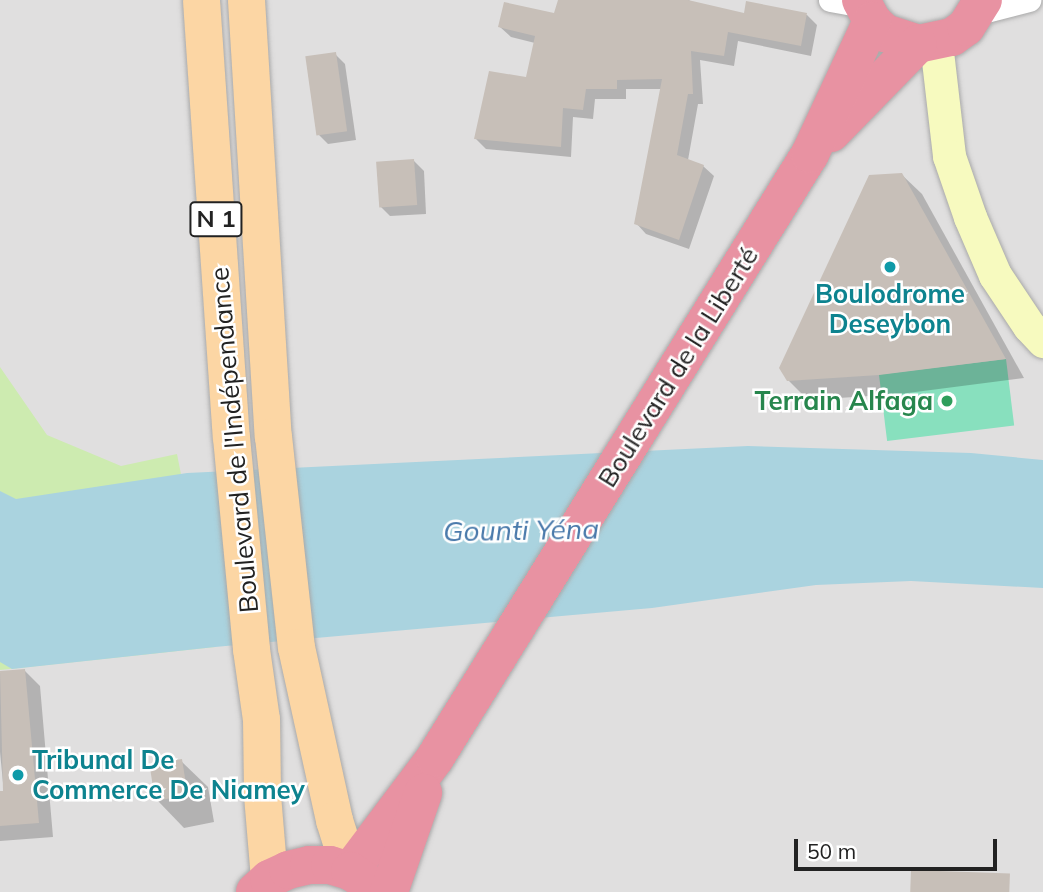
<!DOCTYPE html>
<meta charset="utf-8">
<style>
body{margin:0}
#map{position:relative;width:1043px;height:892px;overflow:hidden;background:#f2efe9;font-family:Mulish,sans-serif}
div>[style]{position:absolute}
.residential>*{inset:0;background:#e0dfdf;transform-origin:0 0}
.grass>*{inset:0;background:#cdebb0}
.pitch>*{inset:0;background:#88e0be;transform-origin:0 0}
.water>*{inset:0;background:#aad3df}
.shadow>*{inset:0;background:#0003}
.building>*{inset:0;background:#c7bfb8;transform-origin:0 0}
.roads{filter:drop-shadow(0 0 2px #a9a9a9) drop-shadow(0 0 2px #a9a9a9)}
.street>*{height:23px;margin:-11.5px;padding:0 11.5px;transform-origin:11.5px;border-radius:11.5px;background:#fff}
.secondary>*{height:33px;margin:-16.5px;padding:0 16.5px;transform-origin:16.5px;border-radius:16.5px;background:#f7fabf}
.primary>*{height:37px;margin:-18.5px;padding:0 18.5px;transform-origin:18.5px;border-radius:18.5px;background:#fcd6a4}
.highway>*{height:38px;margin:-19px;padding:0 19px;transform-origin:19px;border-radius:19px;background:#e892a2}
.dots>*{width:19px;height:19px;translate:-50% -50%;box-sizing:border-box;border:4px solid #fff;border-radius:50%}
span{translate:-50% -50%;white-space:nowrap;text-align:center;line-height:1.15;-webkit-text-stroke:5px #fff;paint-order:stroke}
.shield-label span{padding:2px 5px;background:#fff;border:2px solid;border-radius:5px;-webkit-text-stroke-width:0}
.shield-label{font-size:24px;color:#222;font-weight:700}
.culture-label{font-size:26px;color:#0d838f;font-weight:700}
.left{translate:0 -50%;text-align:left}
.street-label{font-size:26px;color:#222}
.leisure-label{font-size:26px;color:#27864d;font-weight:700}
.right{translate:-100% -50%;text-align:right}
.water-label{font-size:28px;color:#4a7aab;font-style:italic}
.scale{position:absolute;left:794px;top:839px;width:203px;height:32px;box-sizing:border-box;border:4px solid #222;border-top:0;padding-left:9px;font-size:21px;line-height:24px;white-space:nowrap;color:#222;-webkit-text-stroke:5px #fff;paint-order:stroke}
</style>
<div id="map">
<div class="residential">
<div style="left:0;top:0;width:1043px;height:892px"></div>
</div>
<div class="grass">
<div style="clip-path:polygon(0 367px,47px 435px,121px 466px,177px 454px,215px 647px,0 670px)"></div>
</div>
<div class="pitch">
<div style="left:1006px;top:359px;width:67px;height:128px;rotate:83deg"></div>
</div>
<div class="water">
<div style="clip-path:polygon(748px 446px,971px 453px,1043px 460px,1043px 588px,911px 581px,816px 585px,652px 608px,215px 647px,12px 669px,0 662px,0 491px,16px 499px,187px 473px)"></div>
</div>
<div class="shadow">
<div style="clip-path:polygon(559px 0,689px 0,693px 4px,746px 15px,807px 15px,817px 25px,811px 56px,738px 41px,734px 66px,700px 60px,703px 104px,698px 104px,688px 160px,703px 166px,714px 176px,689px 249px,646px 234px,636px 223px,662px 89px,626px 89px,626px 99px,595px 99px,593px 119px,573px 117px,571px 157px,486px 149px,476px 139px,528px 79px,535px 43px,511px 37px,500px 27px,556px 15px)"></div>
<div style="clip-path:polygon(335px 54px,345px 64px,356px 140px,328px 144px,318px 134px)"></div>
<div style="clip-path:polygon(414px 161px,424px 171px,426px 214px,390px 216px,380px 206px)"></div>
<div style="clip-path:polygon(902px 175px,922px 194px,1024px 378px,900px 394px,808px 400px,788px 380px)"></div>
<div style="clip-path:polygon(25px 671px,40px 686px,53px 837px,0 841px,0 793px,4px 793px,0 752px,0 673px)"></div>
<div style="clip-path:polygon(181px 761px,208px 787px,214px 822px,184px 828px,158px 801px)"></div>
</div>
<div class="building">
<div style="clip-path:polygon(558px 0,688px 0,744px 13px,746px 1px,807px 13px,801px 46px,728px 32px,724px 56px,691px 51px,693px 94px,688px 94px,677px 155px,704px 165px,679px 240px,634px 224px,662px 79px,617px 80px,617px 89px,586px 89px,583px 110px,563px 108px,561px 147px,474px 139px,489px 71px,526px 77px,535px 36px,498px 27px,504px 2px,554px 13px)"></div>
<div style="left:336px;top:52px;width:80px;height:31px;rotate:82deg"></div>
<div style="left:414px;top:159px;width:46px;height:38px;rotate:86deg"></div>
<div style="clip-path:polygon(902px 173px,1006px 359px,879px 375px,787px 381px,779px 368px,869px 175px)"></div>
<div style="clip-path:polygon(25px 669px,39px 823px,0 826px,0 791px,3px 791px,0 671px)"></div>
<div style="left:182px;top:759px;width:37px;height:33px;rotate:81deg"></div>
<div style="left:911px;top:870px;width:99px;height:22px;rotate:2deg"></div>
</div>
<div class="roads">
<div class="street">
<div style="left:830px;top:0;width:34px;rotate:10deg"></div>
<div style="left:978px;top:13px;width:53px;rotate:-14.3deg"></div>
</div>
<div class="secondary">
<div style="left:936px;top:43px;width:114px;rotate:83.4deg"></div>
<div style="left:949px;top:156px;width:65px;rotate:71deg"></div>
<div style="left:970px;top:217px;width:63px;rotate:66.7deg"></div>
<div style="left:995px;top:275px;width:61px;rotate:56.3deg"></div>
<div style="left:1029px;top:326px;width:21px;rotate:47deg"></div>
</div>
<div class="primary">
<div style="left:201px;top:0;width:438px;rotate:86.1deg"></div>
<div style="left:231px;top:437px;width:213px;rotate:84.6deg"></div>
<div style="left:251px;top:649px;width:71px;rotate:81.9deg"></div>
<div style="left:261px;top:719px;width:76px;rotate:89.2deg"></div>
<div style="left:262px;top:795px;width:84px;rotate:85.2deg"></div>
<div style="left:246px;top:0;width:437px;rotate:86.5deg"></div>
<div style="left:273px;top:436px;width:212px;rotate:83.8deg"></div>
<div style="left:296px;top:647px;width:177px;rotate:77.6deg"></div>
<div style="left:334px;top:820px;width:53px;rotate:72.6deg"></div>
</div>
<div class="highway">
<div style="left:861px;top:0;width:24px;rotate:62deg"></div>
<div style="left:872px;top:21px;width:18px;rotate:43deg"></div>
<div style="left:885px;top:33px;width:35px;rotate:18deg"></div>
<div style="left:918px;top:44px;width:35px;rotate:-12deg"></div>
<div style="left:952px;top:37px;width:17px;rotate:-36deg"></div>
<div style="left:966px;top:27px;width:32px;rotate:-58deg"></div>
<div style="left:831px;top:133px;width:124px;rotate:-45.7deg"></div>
<div style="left:350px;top:871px;width:141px;rotate:-53deg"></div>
<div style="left:435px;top:758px;width:711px;rotate:-58.17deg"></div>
<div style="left:810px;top:154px;width:147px;rotate:-65deg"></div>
<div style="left:255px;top:892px;width:19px;rotate:-43deg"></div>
<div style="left:269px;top:879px;width:21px;rotate:-25deg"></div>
<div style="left:288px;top:870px;width:22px;rotate:-13deg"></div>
<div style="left:309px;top:865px;width:21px"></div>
<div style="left:330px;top:865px;width:21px;rotate:17deg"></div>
<div style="left:350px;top:871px;width:24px;rotate:33deg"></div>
<div style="left:389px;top:892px;width:105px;rotate:-71deg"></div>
</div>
</div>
<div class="dots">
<div style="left:890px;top:267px;background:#0f9aa8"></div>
<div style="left:947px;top:401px;background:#2e9e5b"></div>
<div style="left:18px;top:775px;background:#0f9aa8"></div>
</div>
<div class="shield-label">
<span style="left:216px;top:219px">N 1</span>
</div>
<div class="culture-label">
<span style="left:890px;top:309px">Boulodrome<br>Deseybon</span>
<span class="left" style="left:32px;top:775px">Tribunal De<br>Commerce De Niamey</span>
</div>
<div class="street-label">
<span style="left:678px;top:367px;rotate:-58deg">Boulevard de la Liberté</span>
<span style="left:234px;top:440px;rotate:-95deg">Boulevard de l'Indépendance</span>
</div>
<div class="leisure-label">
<span class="right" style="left:933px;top:401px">Terrain Alfaga</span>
</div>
<div class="water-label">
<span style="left:521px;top:530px;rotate:-1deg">Gounti Yéna</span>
</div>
<div class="scale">50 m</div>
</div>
